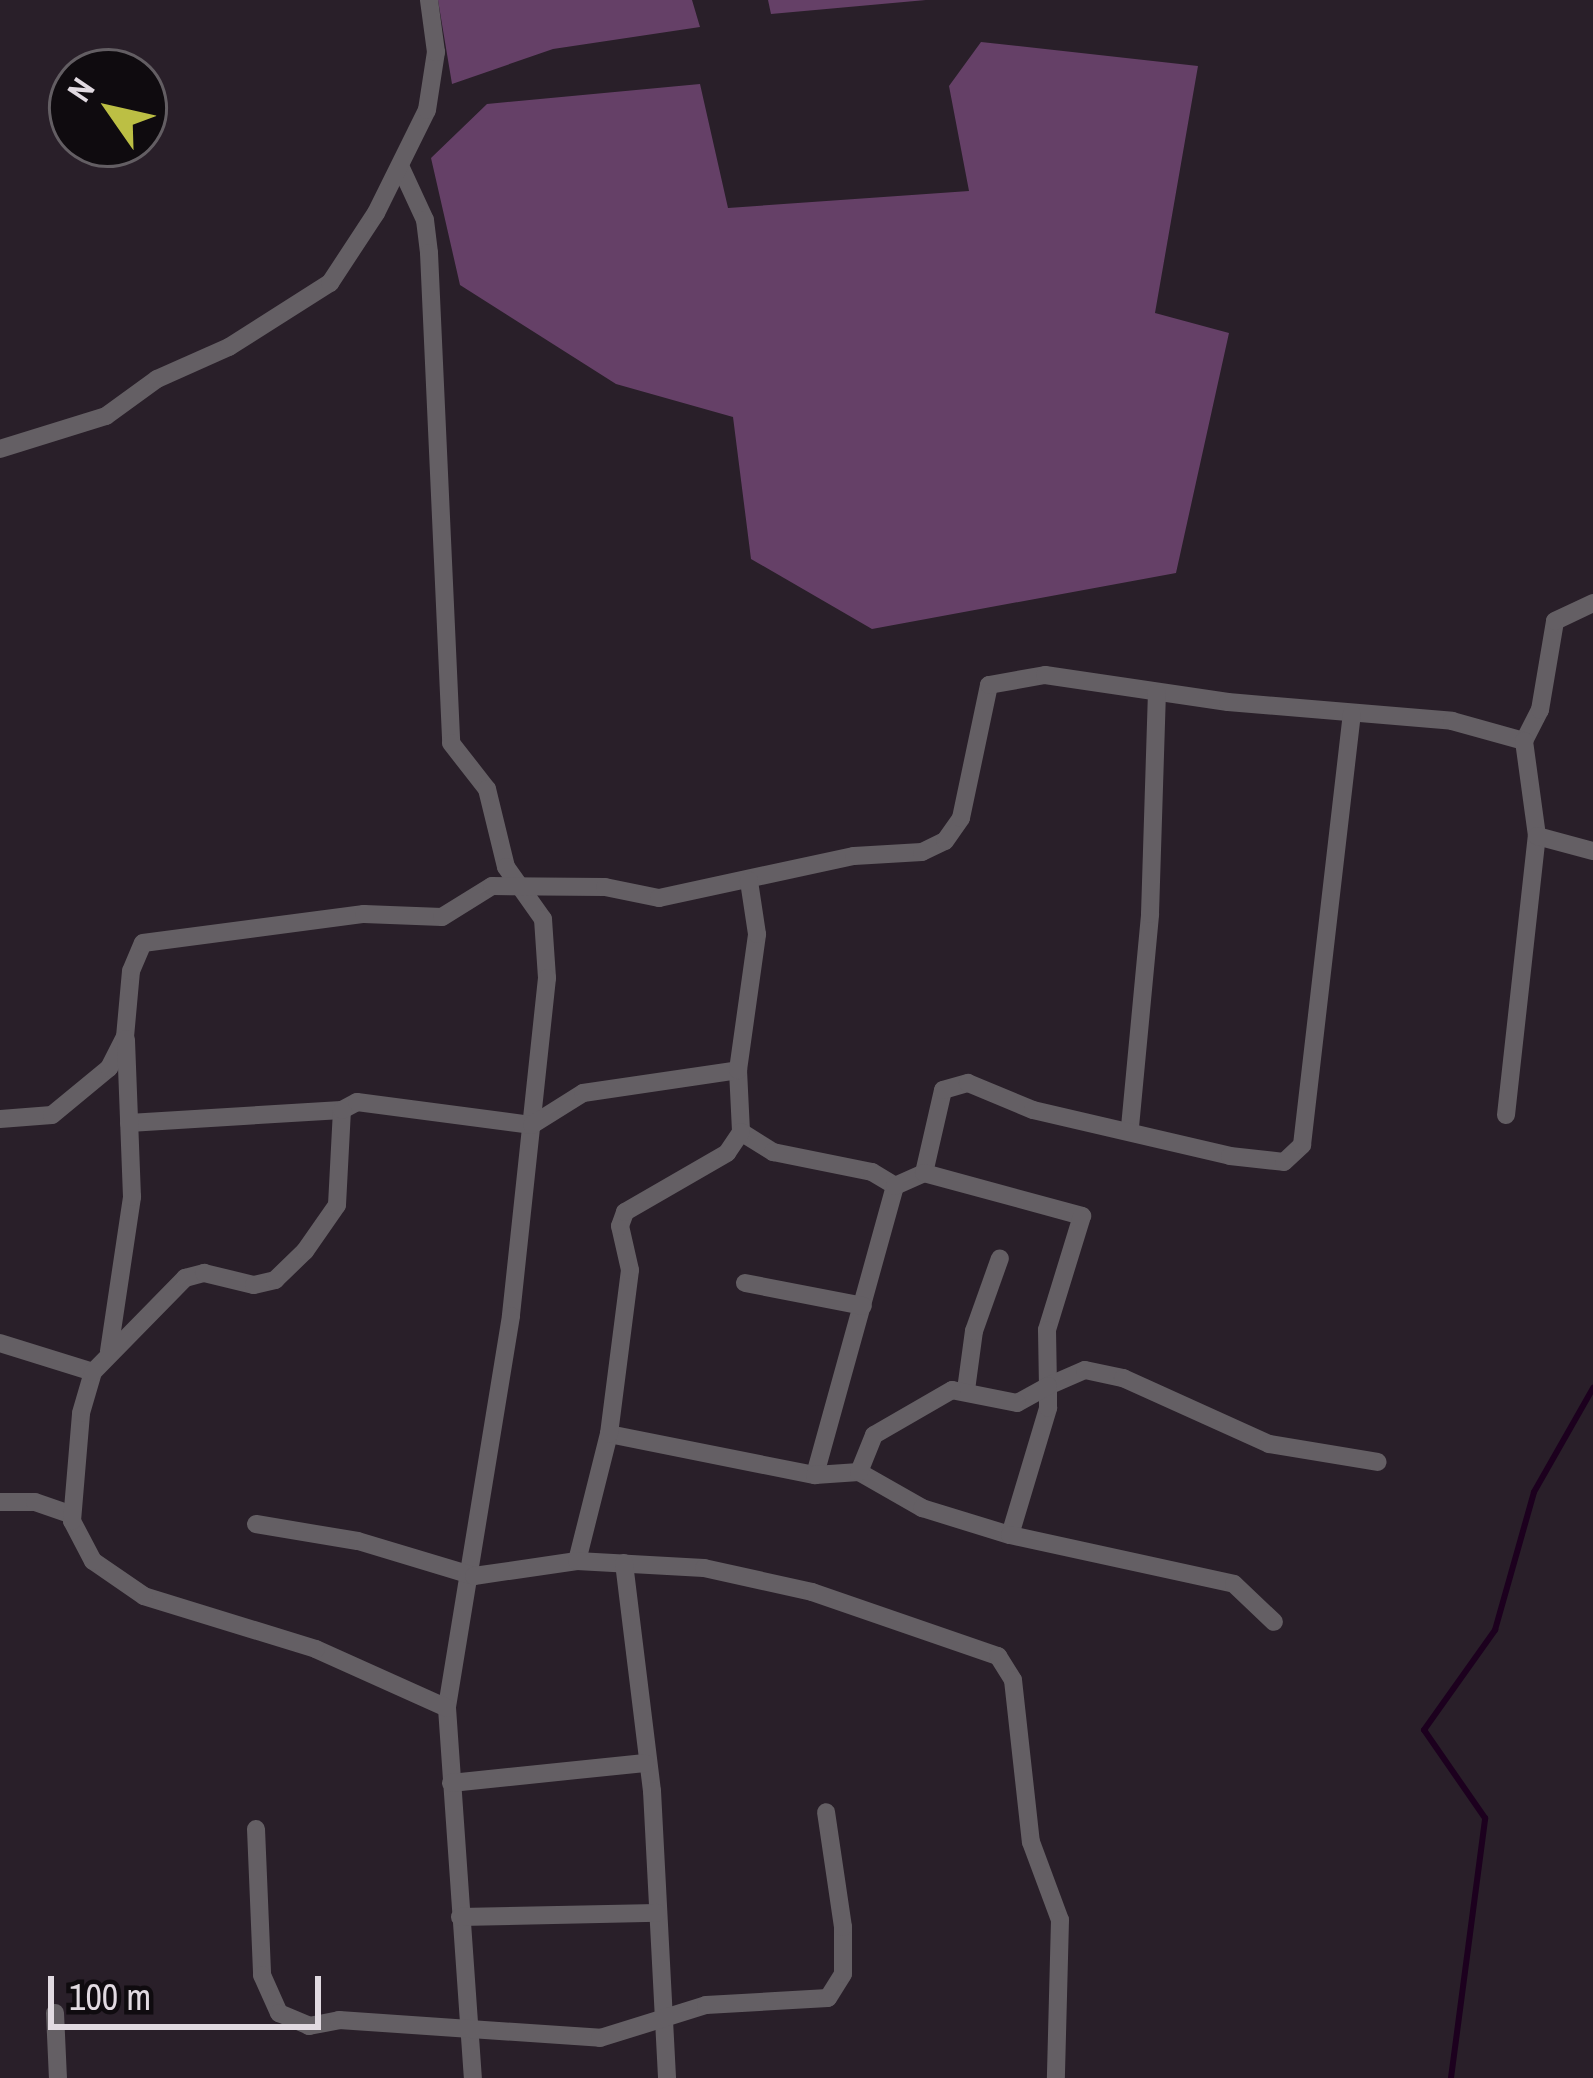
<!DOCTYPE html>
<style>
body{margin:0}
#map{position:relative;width:1593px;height:2078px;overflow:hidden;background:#291f29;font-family:"Archivo Narrow",sans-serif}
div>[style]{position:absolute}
.forest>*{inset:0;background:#654067}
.stream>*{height:6px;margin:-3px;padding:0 3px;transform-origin:3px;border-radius:3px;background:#1c001e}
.street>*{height:18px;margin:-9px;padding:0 9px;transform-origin:9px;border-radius:9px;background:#645f64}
span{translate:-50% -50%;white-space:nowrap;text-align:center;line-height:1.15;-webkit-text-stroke:12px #0f0b0f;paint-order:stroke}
.north{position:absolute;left:48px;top:48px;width:120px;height:120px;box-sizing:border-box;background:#0f0b0f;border:3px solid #635e63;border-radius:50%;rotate:304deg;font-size:33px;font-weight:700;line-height:48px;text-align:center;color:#e1dae1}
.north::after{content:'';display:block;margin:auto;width:42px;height:54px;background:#bcbf44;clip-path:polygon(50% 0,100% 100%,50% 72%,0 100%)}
.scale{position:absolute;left:48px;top:1976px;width:273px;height:54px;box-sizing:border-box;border:6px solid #e1dae1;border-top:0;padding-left:15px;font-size:36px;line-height:42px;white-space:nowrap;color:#e1dae1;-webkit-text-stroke:9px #0f0b0f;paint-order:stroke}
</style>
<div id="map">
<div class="forest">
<div style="clip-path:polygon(438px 0,692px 0,700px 27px,553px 49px,452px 84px)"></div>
<div style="clip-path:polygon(768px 0,926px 0,771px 14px)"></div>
<div style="clip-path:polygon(981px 42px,1198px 66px,1155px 313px,1229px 333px,1176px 573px,872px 629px,751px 559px,733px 417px,616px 384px,460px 285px,431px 158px,487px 104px,700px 84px,728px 208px,969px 191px,949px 86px)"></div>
</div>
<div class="stream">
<div style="left:1451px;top:2078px;width:262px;rotate:-82.5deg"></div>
<div style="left:1485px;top:1818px;width:107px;rotate:-124.7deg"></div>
<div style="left:1424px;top:1730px;width:123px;rotate:-54.6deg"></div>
<div style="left:1495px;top:1630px;width:143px;rotate:-74.2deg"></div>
<div style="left:1534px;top:1492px;width:120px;rotate:-60.4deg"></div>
</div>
<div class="street">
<div style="left:401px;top:168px;width:57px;rotate:65.2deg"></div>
<div style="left:425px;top:220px;width:33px;rotate:83deg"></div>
<div style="left:429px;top:253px;width:490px;rotate:87.4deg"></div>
<div style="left:451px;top:743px;width:58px;rotate:52deg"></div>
<div style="left:487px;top:789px;width:80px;rotate:76.3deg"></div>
<div style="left:506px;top:867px;width:64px;rotate:54.6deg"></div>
<div style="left:543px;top:919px;width:59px;rotate:86.1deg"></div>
<div style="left:547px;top:978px;width:340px;rotate:96.1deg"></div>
<div style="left:511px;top:1316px;width:397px;rotate:99.3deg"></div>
<div style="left:447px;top:1708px;width:371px;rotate:86deg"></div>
<div style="left:0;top:449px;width:111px;rotate:-17.3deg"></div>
<div style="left:106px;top:416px;width:63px;rotate:-36deg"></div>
<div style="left:157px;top:379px;width:79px;rotate:-24deg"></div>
<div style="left:229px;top:347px;width:120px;rotate:-32.4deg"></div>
<div style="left:330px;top:283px;width:84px;rotate:-56.7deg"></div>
<div style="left:376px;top:213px;width:115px;rotate:-63.7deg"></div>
<div style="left:427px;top:110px;width:59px;rotate:-81.2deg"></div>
<div style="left:436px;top:52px;width:52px;rotate:-97.7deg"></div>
<div style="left:1524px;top:741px;width:35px;rotate:-63deg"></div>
<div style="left:1540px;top:710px;width:90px;rotate:-80.4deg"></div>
<div style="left:1555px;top:621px;width:42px;rotate:-25.3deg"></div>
<div style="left:738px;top:1070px;width:62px;rotate:87.2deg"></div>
<div style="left:741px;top:1132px;width:38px;rotate:32deg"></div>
<div style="left:773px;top:1152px;width:101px;rotate:11.4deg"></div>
<div style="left:872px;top:1172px;width:27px;rotate:31deg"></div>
<div style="left:895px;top:1186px;width:300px;rotate:105.5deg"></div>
<div style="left:1506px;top:1115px;width:281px;rotate:-83.7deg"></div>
<div style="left:0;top:1119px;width:52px;rotate:-4.4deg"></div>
<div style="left:52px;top:1115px;width:74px;rotate:-39.5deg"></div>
<div style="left:109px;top:1068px;width:35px;rotate:-63deg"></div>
<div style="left:125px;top:1037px;width:66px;rotate:-84.8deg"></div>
<div style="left:131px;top:971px;width:30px;rotate:-67deg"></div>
<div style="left:143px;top:943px;width:223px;rotate:-7.5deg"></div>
<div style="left:364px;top:914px;width:78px;rotate:2.2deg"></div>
<div style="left:442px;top:917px;width:59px;rotate:-31.8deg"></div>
<div style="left:492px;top:886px;width:113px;rotate:0.5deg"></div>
<div style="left:605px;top:887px;width:55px;rotate:11.5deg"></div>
<div style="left:659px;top:898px;width:199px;rotate:-12.2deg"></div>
<div style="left:854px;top:856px;width:68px;rotate:-3.4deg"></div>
<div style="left:922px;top:852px;width:25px;rotate:-26deg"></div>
<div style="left:945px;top:841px;width:28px;rotate:-55deg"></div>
<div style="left:961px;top:818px;width:136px;rotate:-78.1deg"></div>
<div style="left:989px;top:685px;width:57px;rotate:-10.1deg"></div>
<div style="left:1045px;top:675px;width:185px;rotate:8.4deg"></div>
<div style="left:1228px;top:702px;width:225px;rotate:4.8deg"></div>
<div style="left:1452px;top:721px;width:75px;rotate:15.5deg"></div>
<div style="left:1524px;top:741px;width:96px;rotate:82.2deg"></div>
<div style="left:1537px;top:836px;width:58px;rotate:15deg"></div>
<div style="left:129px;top:1123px;width:213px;rotate:-3.5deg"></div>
<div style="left:1130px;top:1127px;width:214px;rotate:-84.6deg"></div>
<div style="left:1150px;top:914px;width:221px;rotate:-88.2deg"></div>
<div style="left:924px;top:1173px;width:85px;rotate:-77.1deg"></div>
<div style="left:943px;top:1090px;width:26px;rotate:-16deg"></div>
<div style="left:968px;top:1083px;width:70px;rotate:22.6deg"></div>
<div style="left:1033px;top:1110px;width:202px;rotate:13.1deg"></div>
<div style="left:1230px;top:1156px;width:54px;rotate:6.3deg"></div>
<div style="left:1284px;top:1162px;width:25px;rotate:-43deg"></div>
<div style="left:1302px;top:1145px;width:434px;rotate:-83.4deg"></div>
<div style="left:895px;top:1186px;width:32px;rotate:-24deg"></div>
<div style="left:924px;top:1173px;width:164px;rotate:15.2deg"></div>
<div style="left:1082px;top:1216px;width:119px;rotate:107.1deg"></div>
<div style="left:1047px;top:1330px;width:56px;rotate:89deg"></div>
<div style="left:1048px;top:1386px;width:40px;rotate:-23.4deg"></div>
<div style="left:1085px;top:1370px;width:39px;rotate:12deg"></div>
<div style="left:1123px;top:1378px;width:160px;rotate:24.3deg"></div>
<div style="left:1269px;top:1444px;width:110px;rotate:9.4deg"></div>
<div style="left:745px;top:1283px;width:120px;rotate:11deg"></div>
<div style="left:0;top:1343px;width:97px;rotate:17.3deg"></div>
<div style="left:109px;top:1351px;width:156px;rotate:-81.5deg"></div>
<div style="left:132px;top:1197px;width:158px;rotate:-92.2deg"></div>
<div style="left:966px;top:1390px;width:60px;rotate:-82.3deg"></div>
<div style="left:974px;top:1331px;width:77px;rotate:-70.4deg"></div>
<div style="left:609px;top:1434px;width:210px;rotate:11.3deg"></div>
<div style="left:815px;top:1475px;width:44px;rotate:-3.9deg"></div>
<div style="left:859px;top:1472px;width:73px;rotate:29.7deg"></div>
<div style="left:922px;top:1508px;width:92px;rotate:17.1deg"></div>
<div style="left:1010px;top:1535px;width:133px;rotate:-73.3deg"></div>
<div style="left:1048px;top:1408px;width:22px;rotate:-90deg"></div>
<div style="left:1048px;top:1386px;width:35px;rotate:151deg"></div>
<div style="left:1017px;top:1403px;width:66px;rotate:-168.7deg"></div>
<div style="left:952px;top:1390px;width:90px;rotate:150deg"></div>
<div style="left:874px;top:1435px;width:40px;rotate:112deg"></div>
<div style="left:0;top:1502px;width:35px"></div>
<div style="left:35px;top:1502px;width:39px;rotate:19deg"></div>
<div style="left:256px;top:1524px;width:103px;rotate:9.5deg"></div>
<div style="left:358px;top:1541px;width:121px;rotate:16.8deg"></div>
<div style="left:474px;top:1576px;width:104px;rotate:-8.3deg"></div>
<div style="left:577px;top:1561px;width:131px;rotate:-75.9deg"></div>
<div style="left:609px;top:1434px;width:165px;rotate:-82.7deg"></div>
<div style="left:630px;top:1270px;width:45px;rotate:-102.8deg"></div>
<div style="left:620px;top:1226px;width:15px;rotate:-70deg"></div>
<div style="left:625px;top:1212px;width:118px;rotate:-30deg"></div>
<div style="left:727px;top:1153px;width:25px;rotate:-56deg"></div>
<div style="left:1010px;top:1535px;width:229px;rotate:12.3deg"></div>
<div style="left:1234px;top:1584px;width:55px;rotate:43.5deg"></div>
<div style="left:577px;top:1561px;width:127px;rotate:3.2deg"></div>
<div style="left:704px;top:1568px;width:111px;rotate:12.5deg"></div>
<div style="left:812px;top:1592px;width:197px;rotate:19deg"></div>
<div style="left:998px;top:1656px;width:28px;rotate:58deg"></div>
<div style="left:1013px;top:1680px;width:163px;rotate:83.7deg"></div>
<div style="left:1031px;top:1842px;width:83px;rotate:69.6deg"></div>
<div style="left:1060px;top:1920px;width:158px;rotate:91.5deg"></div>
<div style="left:624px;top:1563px;width:230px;rotate:83deg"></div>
<div style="left:652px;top:1791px;width:287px;rotate:87deg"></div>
<div style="left:447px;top:1708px;width:144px;rotate:-155.8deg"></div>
<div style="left:316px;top:1649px;width:180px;rotate:-162.9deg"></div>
<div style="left:144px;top:1596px;width:62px;rotate:-145.5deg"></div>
<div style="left:93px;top:1561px;width:45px;rotate:-117.7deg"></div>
<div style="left:72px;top:1521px;width:108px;rotate:-85.2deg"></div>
<div style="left:81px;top:1413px;width:43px;rotate:-73.7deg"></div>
<div style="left:93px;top:1372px;width:132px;rotate:-45.6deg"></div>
<div style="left:185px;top:1278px;width:20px;rotate:-15deg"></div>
<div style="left:204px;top:1273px;width:51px;rotate:13.5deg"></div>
<div style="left:254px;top:1285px;width:22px;rotate:-13deg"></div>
<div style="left:275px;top:1280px;width:42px;rotate:-44deg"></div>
<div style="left:305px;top:1251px;width:56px;rotate:-55.2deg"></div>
<div style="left:337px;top:1205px;width:95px;rotate:-87deg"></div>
<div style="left:342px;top:1110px;width:17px;rotate:-28deg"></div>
<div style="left:357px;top:1102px;width:177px;rotate:7.5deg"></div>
<div style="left:532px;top:1125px;width:60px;rotate:-32.1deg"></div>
<div style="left:583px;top:1093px;width:157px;rotate:-8.4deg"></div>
<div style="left:738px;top:1070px;width:137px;rotate:-82deg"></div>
<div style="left:757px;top:934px;width:54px;rotate:-98.6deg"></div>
<div style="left:451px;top:1783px;width:195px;rotate:-5.9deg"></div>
<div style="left:256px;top:1829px;width:146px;rotate:87.6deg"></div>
<div style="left:262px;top:1975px;width:42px;rotate:65.9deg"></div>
<div style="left:279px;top:2013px;width:33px;rotate:23deg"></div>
<div style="left:309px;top:2026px;width:31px;rotate:-11deg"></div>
<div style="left:339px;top:2020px;width:262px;rotate:3.9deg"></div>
<div style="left:600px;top:2038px;width:111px;rotate:-17.3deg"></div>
<div style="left:706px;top:2005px;width:122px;rotate:-3.3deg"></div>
<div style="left:828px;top:1998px;width:28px;rotate:-58deg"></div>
<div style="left:843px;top:1974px;width:47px;rotate:-90deg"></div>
<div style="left:843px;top:1927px;width:116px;rotate:-98.4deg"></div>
<div style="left:460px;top:1917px;width:197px;rotate:-1.2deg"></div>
<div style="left:55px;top:2013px;width:65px;rotate:87.4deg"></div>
</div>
<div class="north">N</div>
<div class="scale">100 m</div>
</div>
